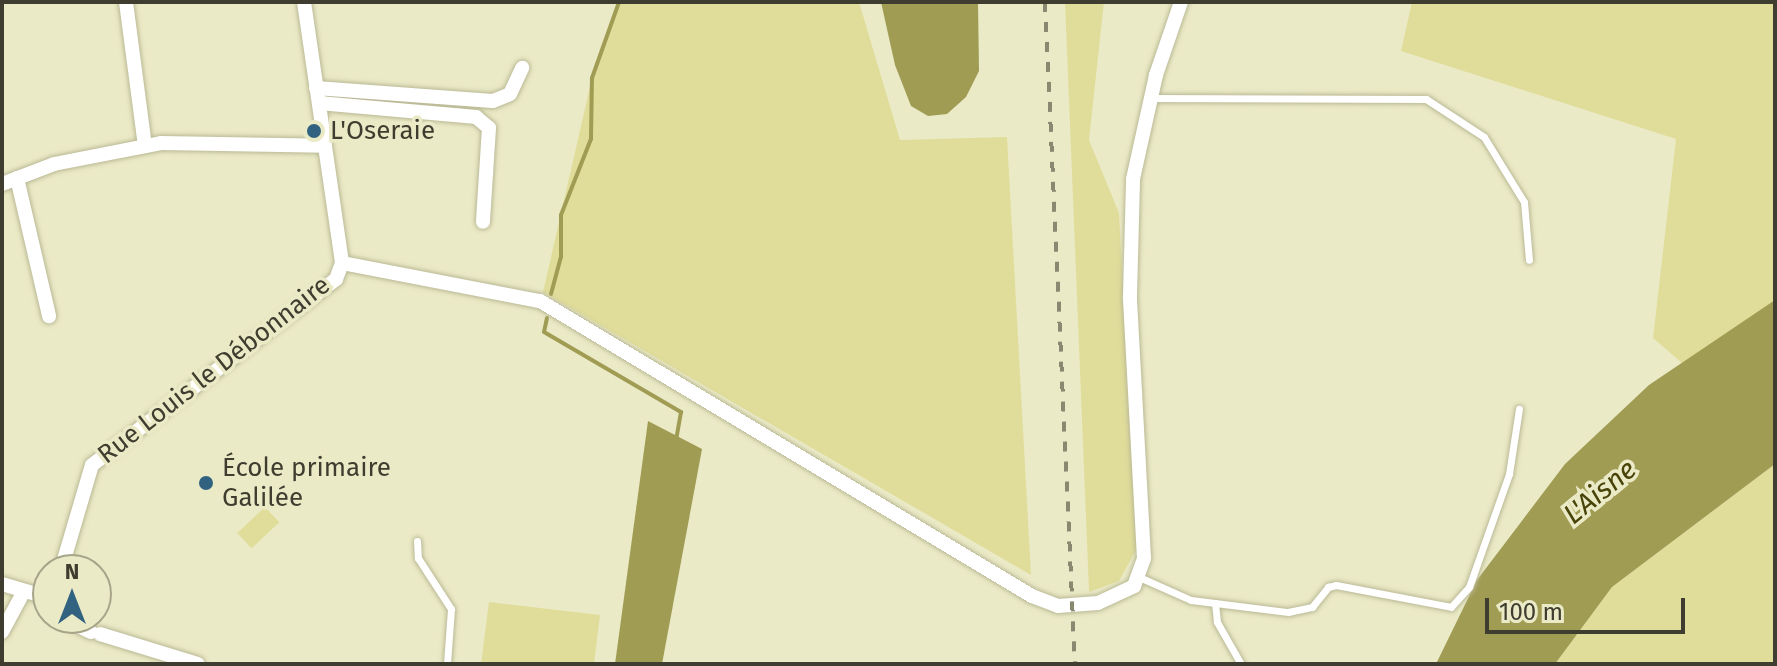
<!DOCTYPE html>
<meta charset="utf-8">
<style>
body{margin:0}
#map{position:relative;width:1777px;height:666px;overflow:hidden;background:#ebeac6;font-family:"Fira Sans",sans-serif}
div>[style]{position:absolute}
.green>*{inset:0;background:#e0dd9b;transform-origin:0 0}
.water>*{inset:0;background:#a09c54}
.stream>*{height:4px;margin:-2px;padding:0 2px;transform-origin:2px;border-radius:2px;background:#a09c54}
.roads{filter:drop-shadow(0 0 2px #bab996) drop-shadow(0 0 2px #bab996)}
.lane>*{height:7px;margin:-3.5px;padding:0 3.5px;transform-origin:3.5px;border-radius:3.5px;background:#fff}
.street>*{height:14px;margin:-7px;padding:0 7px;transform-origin:7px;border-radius:7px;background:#fff}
.rail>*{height:4px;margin-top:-2px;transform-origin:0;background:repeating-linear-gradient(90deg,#898870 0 10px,transparent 0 20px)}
.dots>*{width:22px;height:22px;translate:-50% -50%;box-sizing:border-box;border:4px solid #ebeac6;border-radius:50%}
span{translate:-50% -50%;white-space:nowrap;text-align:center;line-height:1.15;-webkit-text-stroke:7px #ebeac6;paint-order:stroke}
.poi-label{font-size:26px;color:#3e3d2f}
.left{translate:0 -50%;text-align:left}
.street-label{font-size:26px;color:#3e3d2f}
.water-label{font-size:28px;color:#474309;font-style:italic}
.frame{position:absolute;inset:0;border:4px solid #3e3d2f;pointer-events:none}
.north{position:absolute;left:32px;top:554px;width:80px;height:80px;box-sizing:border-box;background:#ebeac6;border:2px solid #a6a58a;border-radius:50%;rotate:0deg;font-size:22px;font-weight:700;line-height:32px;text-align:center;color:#3e3d2f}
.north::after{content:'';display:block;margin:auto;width:28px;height:36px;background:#316380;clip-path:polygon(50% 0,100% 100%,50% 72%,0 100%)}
.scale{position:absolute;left:1485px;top:598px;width:200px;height:36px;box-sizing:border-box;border:4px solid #3e3d2f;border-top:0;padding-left:10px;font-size:24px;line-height:28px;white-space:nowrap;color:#3e3d2f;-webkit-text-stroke:6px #ebeac6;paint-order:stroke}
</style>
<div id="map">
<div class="green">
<div style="clip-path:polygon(619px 2px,859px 2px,900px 140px,1007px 137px,1031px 575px,543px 292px,592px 78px)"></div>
<div style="clip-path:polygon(1065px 2px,1104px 2px,1089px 140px,1119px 213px,1137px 548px,1119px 581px,1089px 592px)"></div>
<div style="clip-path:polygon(1412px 2px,1775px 2px,1775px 443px,1653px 338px,1676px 139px,1401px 51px)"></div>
<div style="clip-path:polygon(1775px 464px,1775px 664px,1555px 664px,1612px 587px)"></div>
<div style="left:265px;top:507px;width:21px;height:38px;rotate:47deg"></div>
<div style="clip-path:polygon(489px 602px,600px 615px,594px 664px,481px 664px)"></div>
</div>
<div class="water">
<div style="clip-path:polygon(881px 2px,978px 2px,979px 71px,966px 97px,947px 114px,928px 116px,911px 106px,895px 65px)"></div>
<div style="clip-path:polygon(1775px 300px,1775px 464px,1612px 587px,1555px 664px,1436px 664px,1477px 580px,1565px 464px,1649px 385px)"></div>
<div style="clip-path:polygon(648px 421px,702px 449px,662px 664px,615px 664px)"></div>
</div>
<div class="stream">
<div style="left:551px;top:294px;width:38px;rotate:-75deg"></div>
<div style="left:561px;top:257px;width:42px;rotate:-90deg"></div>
<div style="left:561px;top:215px;width:82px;rotate:-68.5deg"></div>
<div style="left:591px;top:139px;width:61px;rotate:-89.1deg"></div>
<div style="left:592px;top:78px;width:81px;rotate:-70.4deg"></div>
<div style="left:547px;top:318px;width:14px;rotate:102deg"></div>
<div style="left:544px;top:332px;width:159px;rotate:30.3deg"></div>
<div style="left:681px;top:412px;width:29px;rotate:100deg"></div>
</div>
<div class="roads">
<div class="lane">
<div style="left:1152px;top:98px;width:274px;rotate:0.2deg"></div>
<div style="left:1426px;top:99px;width:69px;rotate:33.2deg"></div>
<div style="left:1484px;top:137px;width:76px;rotate:58.4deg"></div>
<div style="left:1524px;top:202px;width:58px;rotate:85.1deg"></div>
<div style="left:417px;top:541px;width:17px;rotate:87deg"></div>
<div style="left:418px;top:558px;width:61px;rotate:57.1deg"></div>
<div style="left:451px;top:609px;width:55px;rotate:94.2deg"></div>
<div style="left:1139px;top:577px;width:57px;rotate:23.9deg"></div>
<div style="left:1191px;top:600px;width:98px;rotate:7.1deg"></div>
<div style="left:1288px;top:612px;width:25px;rotate:-12deg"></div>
<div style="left:1312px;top:607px;width:26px;rotate:-51deg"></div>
<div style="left:1328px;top:587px;width:8px;rotate:-14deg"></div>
<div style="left:1336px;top:585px;width:117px;rotate:10.8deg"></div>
<div style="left:1451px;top:607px;width:27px;rotate:-48deg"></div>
<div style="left:1469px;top:587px;width:120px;rotate:-70.5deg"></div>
<div style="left:1509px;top:474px;width:66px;rotate:-81.3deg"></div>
<div style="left:1215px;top:603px;width:19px;rotate:84deg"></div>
<div style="left:1217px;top:622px;width:48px;rotate:60.3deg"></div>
</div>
<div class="street">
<div style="left:126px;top:2px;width:145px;rotate:82.5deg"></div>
<div style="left:304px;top:2px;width:264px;rotate:81.7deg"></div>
<div style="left:316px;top:88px;width:177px;rotate:4.2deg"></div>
<div style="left:493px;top:101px;width:18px;rotate:-22deg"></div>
<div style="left:510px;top:94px;width:29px;rotate:-65deg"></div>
<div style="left:319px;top:103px;width:158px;rotate:5.1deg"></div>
<div style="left:476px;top:117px;width:17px;rotate:40deg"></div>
<div style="left:489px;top:128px;width:94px;rotate:93.7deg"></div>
<div style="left:17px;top:178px;width:142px;rotate:76.9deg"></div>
<div style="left:2px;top:184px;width:56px;rotate:-21deg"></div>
<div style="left:54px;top:164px;width:109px;rotate:-11.1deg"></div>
<div style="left:161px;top:143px;width:164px;rotate:1deg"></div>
<div style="left:342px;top:263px;width:202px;rotate:10.9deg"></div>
<div style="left:540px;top:301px;width:574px;rotate:30.95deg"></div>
<div style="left:1032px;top:596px;width:28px;rotate:21deg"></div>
<div style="left:1058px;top:606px;width:40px;rotate:-4.3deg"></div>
<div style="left:1098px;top:603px;width:40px;rotate:-25deg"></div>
<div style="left:1134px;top:586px;width:30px;rotate:-70deg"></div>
<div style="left:1144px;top:558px;width:262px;rotate:-93.1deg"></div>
<div style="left:1130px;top:296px;width:117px;rotate:-88.5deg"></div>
<div style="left:1133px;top:179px;width:107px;rotate:-77.5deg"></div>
<div style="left:1156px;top:75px;width:77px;rotate:-71.1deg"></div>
<div style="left:61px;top:570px;width:109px;rotate:-73.6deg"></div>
<div style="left:92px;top:465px;width:307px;rotate:-37.3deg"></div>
<div style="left:336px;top:279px;width:17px;rotate:-69deg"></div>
<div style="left:2px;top:584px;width:46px;rotate:16.5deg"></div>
<div style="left:62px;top:618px;width:32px;rotate:26deg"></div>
<div style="left:2px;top:632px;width:44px;rotate:-61.7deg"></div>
<div style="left:100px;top:634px;width:102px;rotate:17deg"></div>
</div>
</div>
<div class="rail">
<div style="left:1045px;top:2px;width:663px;rotate:87.41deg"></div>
</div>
<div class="dots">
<div style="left:314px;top:131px;background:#316380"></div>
<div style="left:206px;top:483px;background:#316380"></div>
</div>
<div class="poi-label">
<span class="left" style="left:330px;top:131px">L'Oseraie</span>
<span class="left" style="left:222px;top:483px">École primaire<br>Galilée</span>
</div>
<div class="street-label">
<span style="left:214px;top:370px;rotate:-38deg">Rue Louis le Débonnaire</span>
</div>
<div class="water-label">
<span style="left:1600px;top:492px;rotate:-39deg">L'Aisne</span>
</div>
<div class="frame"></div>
<div class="north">N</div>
<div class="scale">100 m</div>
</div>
